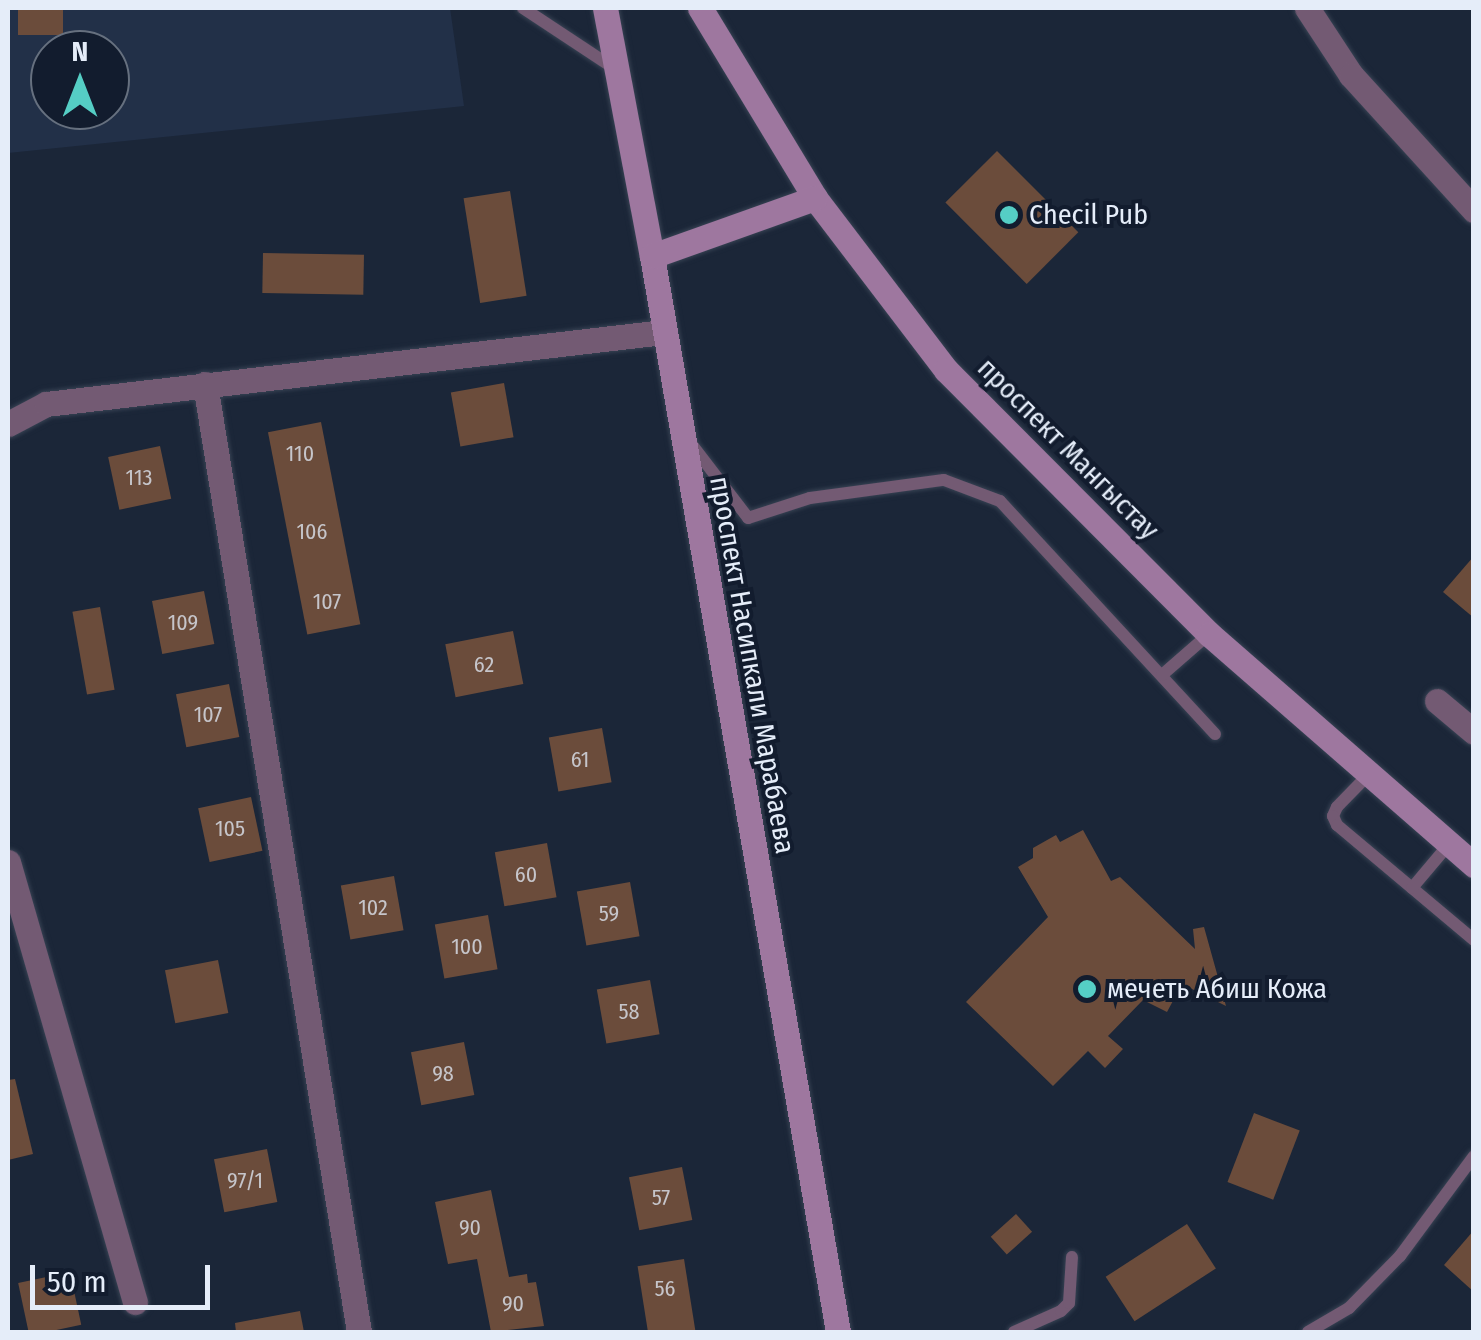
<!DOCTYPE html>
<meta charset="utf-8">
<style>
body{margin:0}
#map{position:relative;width:1481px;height:1340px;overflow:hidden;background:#1b2638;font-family:"Fira Sans Condensed",sans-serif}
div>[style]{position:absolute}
.built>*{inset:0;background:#223048}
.building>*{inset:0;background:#6b4c3b;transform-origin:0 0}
.roads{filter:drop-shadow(0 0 2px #374253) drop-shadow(0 0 2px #374253)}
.lane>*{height:12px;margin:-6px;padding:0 6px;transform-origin:6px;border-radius:6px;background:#735a73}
.street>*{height:25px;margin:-12.5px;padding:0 12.5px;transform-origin:12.5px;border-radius:12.5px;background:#735a73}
.secondary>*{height:25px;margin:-12.5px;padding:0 12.5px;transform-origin:12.5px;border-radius:12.5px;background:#9e779f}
.dots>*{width:28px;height:28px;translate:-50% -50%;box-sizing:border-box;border:5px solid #121c2e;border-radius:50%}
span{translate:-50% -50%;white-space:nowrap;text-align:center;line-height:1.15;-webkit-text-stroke:8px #121c2e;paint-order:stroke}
.number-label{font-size:22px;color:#c6c5ca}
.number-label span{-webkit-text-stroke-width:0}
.poi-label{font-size:28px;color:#e5edf9}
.left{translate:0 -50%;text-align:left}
.street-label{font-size:28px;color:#e5edf9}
.frame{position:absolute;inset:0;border:10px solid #e5edf9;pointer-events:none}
.north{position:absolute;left:30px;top:30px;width:100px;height:100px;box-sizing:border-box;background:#121c2e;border:2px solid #66707f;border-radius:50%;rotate:0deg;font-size:28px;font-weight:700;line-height:40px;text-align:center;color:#e5edf9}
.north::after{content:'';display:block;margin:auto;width:35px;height:45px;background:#55cec5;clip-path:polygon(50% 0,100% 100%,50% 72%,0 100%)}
.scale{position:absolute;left:30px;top:1265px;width:180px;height:45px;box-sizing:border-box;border:5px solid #e5edf9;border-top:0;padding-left:12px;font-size:30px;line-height:35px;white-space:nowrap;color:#e5edf9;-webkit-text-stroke:8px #121c2e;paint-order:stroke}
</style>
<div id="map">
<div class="built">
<div style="clip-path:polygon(evenodd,8px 8px,450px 8px,464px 106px,8px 153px,8px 8px,50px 50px,110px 50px,110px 110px,50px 110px,50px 50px)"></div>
</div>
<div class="building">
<div style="left:18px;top:8px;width:45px;height:27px"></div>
<div style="left:997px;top:151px;width:115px;height:73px;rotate:45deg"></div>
<div style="left:510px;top:191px;width:106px;height:47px;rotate:81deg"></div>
<div style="left:263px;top:253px;width:101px;height:40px;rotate:1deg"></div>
<div style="left:504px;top:383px;width:55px;height:54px;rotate:80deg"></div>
<div style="left:321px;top:422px;width:206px;height:54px;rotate:79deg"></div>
<div style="left:160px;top:446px;width:54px;height:53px;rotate:78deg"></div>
<div style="clip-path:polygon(1474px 556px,1474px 618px,1443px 592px)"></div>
<div style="left:204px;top:591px;width:54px;height:53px;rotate:79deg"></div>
<div style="left:100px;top:607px;width:84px;height:28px;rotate:80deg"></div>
<div style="left:513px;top:631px;width:54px;height:69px;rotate:79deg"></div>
<div style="left:229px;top:684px;width:54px;height:54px;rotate:79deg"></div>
<div style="left:602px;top:728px;width:55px;height:54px;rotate:80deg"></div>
<div style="left:251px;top:797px;width:55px;height:54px;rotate:78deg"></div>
<div style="clip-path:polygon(1083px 830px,1111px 881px,1120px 877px,1195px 949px,1193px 929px,1204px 927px,1226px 1006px,1182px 984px,1167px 1012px,1143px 1000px,1108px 1036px,1123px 1049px,1105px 1068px,1088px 1051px,1053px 1086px,966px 1002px,1048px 917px,1018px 867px,1033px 858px,1033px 848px,1056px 835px,1060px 842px)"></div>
<div style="left:547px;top:843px;width:55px;height:53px;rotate:80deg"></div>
<div style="left:394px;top:876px;width:55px;height:54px;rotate:80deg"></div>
<div style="left:630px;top:882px;width:55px;height:54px;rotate:80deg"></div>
<div style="left:488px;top:915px;width:55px;height:54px;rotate:80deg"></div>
<div style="left:218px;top:960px;width:54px;height:54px;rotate:79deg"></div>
<div style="left:650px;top:980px;width:55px;height:54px;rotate:80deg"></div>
<div style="left:464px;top:1042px;width:54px;height:54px;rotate:79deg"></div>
<div style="clip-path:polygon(15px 1079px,33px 1154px,8px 1160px,8px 1080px)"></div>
<div style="left:1254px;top:1113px;width:49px;height:74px;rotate:21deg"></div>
<div style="left:267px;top:1149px;width:54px;height:54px;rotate:79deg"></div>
<div style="left:682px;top:1167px;width:54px;height:54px;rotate:79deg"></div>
<div style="clip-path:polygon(491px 1190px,509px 1277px,527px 1274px,528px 1283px,536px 1282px,544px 1326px,491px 1332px,477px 1259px,448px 1264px,435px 1202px)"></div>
<div style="left:1016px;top:1214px;width:24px;height:34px;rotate:48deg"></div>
<div style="left:1187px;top:1224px;width:53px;height:97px;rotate:57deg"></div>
<div style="clip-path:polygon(1474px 1230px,1474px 1292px,1444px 1265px)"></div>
<div style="left:684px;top:1259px;width:74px;height:47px;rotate:81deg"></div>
<div style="left:70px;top:1272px;width:54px;height:53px;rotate:78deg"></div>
<div style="clip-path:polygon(300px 1311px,304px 1332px,236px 1332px,235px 1323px)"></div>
</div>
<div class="roads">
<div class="lane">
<div style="left:523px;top:8px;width:110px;rotate:33.5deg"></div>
<div style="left:689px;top:441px;width:97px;rotate:52.5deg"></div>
<div style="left:748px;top:518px;width:65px;rotate:-17.9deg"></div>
<div style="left:810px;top:498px;width:135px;rotate:-7.7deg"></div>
<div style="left:944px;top:480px;width:60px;rotate:20.6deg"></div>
<div style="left:1000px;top:501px;width:317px;rotate:47.3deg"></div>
<div style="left:1162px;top:675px;width:62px;rotate:-41.1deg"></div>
<div style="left:1371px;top:772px;width:49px;rotate:134.2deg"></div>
<div style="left:1337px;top:807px;width:10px;rotate:114deg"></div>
<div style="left:1333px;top:816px;width:10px;rotate:66deg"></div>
<div style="left:1337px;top:825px;width:179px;rotate:40deg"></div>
<div style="left:1412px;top:888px;width:59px;rotate:-49.8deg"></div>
<div style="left:1014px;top:1332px;width:51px;rotate:-24.1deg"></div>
<div style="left:1061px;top:1311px;width:11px;rotate:-45deg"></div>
<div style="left:1069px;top:1303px;width:46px;rotate:-86.3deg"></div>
<div style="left:1308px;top:1332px;width:48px;rotate:-30.3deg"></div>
<div style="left:1349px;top:1308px;width:73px;rotate:-45.6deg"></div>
<div style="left:1400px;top:1256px;width:124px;rotate:-53.5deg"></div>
</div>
<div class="street">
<div style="left:1307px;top:8px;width:80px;rotate:56.7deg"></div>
<div style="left:1351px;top:75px;width:183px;rotate:47.7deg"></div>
<div style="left:205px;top:384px;width:960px;rotate:80.77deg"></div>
<div style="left:8px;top:424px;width:43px;rotate:-27.8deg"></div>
<div style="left:46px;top:404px;width:622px;rotate:-6.65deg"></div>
<div style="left:1437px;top:701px;width:48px;rotate:40deg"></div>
<div style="left:8px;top:862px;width:458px;rotate:73.9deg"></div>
</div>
<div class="secondary">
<div style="left:605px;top:8px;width:252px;rotate:79.3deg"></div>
<div style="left:652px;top:256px;width:1092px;rotate:80.19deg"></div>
<div style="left:700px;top:8px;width:222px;rotate:58.8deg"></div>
<div style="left:815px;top:198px;width:216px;rotate:52.7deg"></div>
<div style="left:946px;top:370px;width:373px;rotate:45.1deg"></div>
<div style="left:1209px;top:634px;width:352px;rotate:41.1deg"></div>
<div style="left:652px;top:256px;width:173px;rotate:-19.6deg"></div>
</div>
</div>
<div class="dots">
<div style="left:1009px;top:215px;background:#55cec5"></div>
<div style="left:1087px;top:989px;background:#55cec5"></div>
</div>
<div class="number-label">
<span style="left:300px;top:454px">110</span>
<span style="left:139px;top:478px">113</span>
<span style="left:312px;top:532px">106</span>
<span style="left:327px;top:602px">107</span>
<span style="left:183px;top:623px">109</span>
<span style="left:484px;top:665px">62</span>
<span style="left:208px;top:715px">107</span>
<span style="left:580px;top:760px">61</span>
<span style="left:230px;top:829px">105</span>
<span style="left:526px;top:875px">60</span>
<span style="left:373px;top:908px">102</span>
<span style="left:609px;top:914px">59</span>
<span style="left:467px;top:947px">100</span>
<span style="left:629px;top:1012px">58</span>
<span style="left:443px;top:1074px">98</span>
<span style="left:245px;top:1181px">97/1</span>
<span style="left:661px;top:1198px">57</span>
<span style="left:470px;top:1228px">90</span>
<span style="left:665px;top:1289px">56</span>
<span style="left:513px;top:1304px">90</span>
</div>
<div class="poi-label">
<span class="left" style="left:1029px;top:215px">Checil Pub</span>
<span class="left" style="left:1107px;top:989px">мечеть Абиш Кожа</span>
</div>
<div class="street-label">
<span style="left:1068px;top:449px;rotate:45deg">проспект Мангыстау</span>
<span style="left:752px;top:665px;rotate:80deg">проспект Насипкали Марабаева</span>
</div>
<div class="frame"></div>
<div class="north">N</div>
<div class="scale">50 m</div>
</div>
